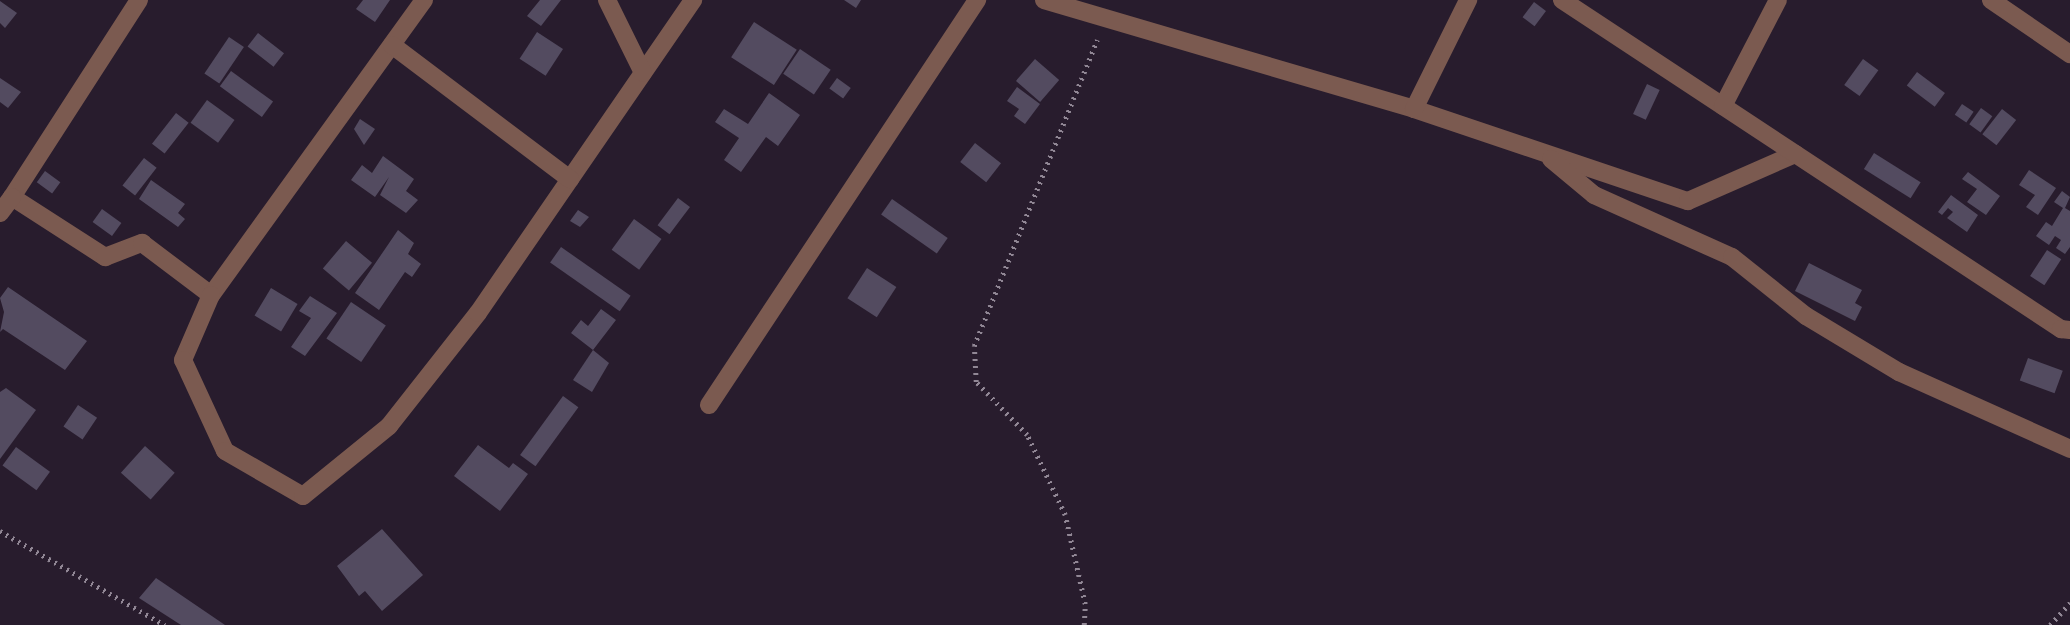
<!DOCTYPE html>
<style>
body{margin:0}
#map{position:relative;width:2070px;height:625px;overflow:hidden;background:#281c2d;font-family:"Asap Condensed",sans-serif}
div>[style]{position:absolute}
.building>*{inset:0;background:#534b60;transform-origin:0 0}
.path>*{height:4.5px;margin-top:-2.25px;transform-origin:0;background:repeating-linear-gradient(90deg,#918795 0 2px,transparent 0 7px)}
.street>*{height:18px;margin:-9px;padding:0 9px;transform-origin:9px;border-radius:9px;background:#7b5a50}
span{translate:-50% -50%;white-space:nowrap;text-align:center;line-height:1.15;-webkit-text-stroke:5px #0e0910;paint-order:stroke}
</style>
<div id="map">
<div class="building">
<div style="clip-path:polygon(363px 0,390px 0,375px 22px,356px 9px)"></div>
<div style="clip-path:polygon(540px 0,561px 0,541px 26px,527px 16px)"></div>
<div style="clip-path:polygon(844px 0,861px 0,856px 8px)"></div>
<div style="clip-path:polygon(0 1px,17px 13px,5px 28px,0 23px)"></div>
<div style="left:1534px;top:2px;width:15px;height:19px;rotate:37deg"></div>
<div style="left:754px;top:22px;width:51px;height:42px;rotate:33deg"></div>
<div style="left:537px;top:32px;width:31px;height:32px;rotate:33deg"></div>
<div style="left:258px;top:33px;width:33px;height:17px;rotate:38deg"></div>
<div style="left:229px;top:37px;width:18px;height:44px;rotate:34deg"></div>
<div style="left:800px;top:49px;width:37px;height:30px;rotate:34deg"></div>
<div style="left:1035px;top:59px;width:32px;height:29px;rotate:41deg"></div>
<div style="left:1863px;top:59px;width:19px;height:32px;rotate:36deg"></div>
<div style="left:231px;top:71px;width:52px;height:19px;rotate:36deg"></div>
<div style="left:1917px;top:72px;width:35px;height:17px;rotate:37deg"></div>
<div style="clip-path:polygon(0 78px,21px 92px,8px 108px,0 102px)"></div>
<div style="left:837px;top:78px;width:17px;height:13px;rotate:36deg"></div>
<div style="left:1647px;top:84px;width:14px;height:33px;rotate:25deg"></div>
<div style="clip-path:polygon(1017px 87px,1040px 104px,1025px 124px,1014px 116px,1019px 109px,1007px 101px)"></div>
<div style="clip-path:polygon(769px 93px,800px 115px,778px 146px,766px 137px,741px 172px,724px 160px,739px 138px,715px 122px,724px 109px,748px 124px)"></div>
<div style="left:207px;top:100px;width:34px;height:28px;rotate:36deg"></div>
<div style="left:1962px;top:104px;width:14px;height:13px;rotate:34deg"></div>
<div style="left:1981px;top:108px;width:14px;height:20px;rotate:36deg"></div>
<div style="left:2002px;top:109px;width:18px;height:32px;rotate:38deg"></div>
<div style="left:176px;top:113px;width:16px;height:39px;rotate:38deg"></div>
<div style="clip-path:polygon(360px 119px,375px 129px,364px 145px,354px 129px)"></div>
<div style="left:975px;top:143px;width:33px;height:24px;rotate:38deg"></div>
<div style="left:1874px;top:153px;width:55px;height:19px;rotate:32deg"></div>
<div style="clip-path:polygon(383px 156px,414px 179px,406px 191px,418px 200px,406px 213px,380px 195px,389px 177px,375px 197px,351px 180px,362px 165px,372px 173px)"></div>
<div style="left:144px;top:158px;width:16px;height:35px;rotate:38deg"></div>
<div style="clip-path:polygon(2029px 170px,2056px 188px,2038px 215px,2026px 207px,2035px 195px,2019px 185px)"></div>
<div style="left:45px;top:171px;width:19px;height:14px;rotate:36deg"></div>
<div style="clip-path:polygon(1968px 172px,2000px 196px,1986px 215px,1967px 202px,1977px 189px,1962px 179px)"></div>
<div style="clip-path:polygon(151px 180px,185px 204px,178px 213px,185px 219px,178px 227px,139px 199px)"></div>
<div style="clip-path:polygon(2062px 191px,2070px 197px,2065px 208px,2070px 211px,2070px 247px,2065px 254px,2056px 248px,2061px 240px,2055px 236px,2049px 245px,2036px 236px,2046px 222px,2052px 226px,2063px 208px,2054px 202px)"></div>
<div style="clip-path:polygon(1951px 195px,1978px 215px,1967px 232px,1947px 218px,1953px 212px,1948px 208px,1942px 215px,1938px 212px)"></div>
<div style="left:678px;top:198px;width:15px;height:34px;rotate:37deg"></div>
<div style="left:892px;top:199px;width:68px;height:19px;rotate:35deg"></div>
<div style="left:102px;top:209px;width:24px;height:16px;rotate:36deg"></div>
<div style="clip-path:polygon(578px 210px,589px 217px,580px 227px,570px 221px)"></div>
<div style="left:634px;top:219px;width:34px;height:38px;rotate:36deg"></div>
<div style="clip-path:polygon(398px 230px,414px 243px,408px 254px,421px 264px,412px 277px,405px 272px,379px 310px,355px 293px)"></div>
<div style="left:346px;top:241px;width:34px;height:36px;rotate:40deg"></div>
<div style="left:561px;top:247px;width:85px;height:19px;rotate:35deg"></div>
<div style="left:2047px;top:250px;width:17px;height:31px;rotate:33deg"></div>
<div style="clip-path:polygon(1809px 263px,1862px 290px,1855px 303px,1862px 307px,1855px 321px,1795px 291px)"></div>
<div style="left:867px;top:268px;width:35px;height:36px;rotate:33deg"></div>
<div style="clip-path:polygon(8px 287px,87px 341px,65px 370px,3px 329px,0 332px,4px 312px,0 298px)"></div>
<div style="left:271px;top:288px;width:31px;height:32px;rotate:31deg"></div>
<div style="clip-path:polygon(310px 296px,337px 313px,305px 356px,291px 347px,311px 318px,299px 311px)"></div>
<div style="left:351px;top:302px;width:42px;height:44px;rotate:34deg"></div>
<div style="clip-path:polygon(601px 309px,616px 320px,593px 350px,571px 333px,581px 320px,588px 326px)"></div>
<div style="clip-path:polygon(593px 350px,609px 363px,592px 392px,573px 380px)"></div>
<div style="left:2028px;top:358px;width:37px;height:24px;rotate:20deg"></div>
<div style="clip-path:polygon(6px 388px,36px 410px,0 459px,0 392px)"></div>
<div style="left:563px;top:396px;width:19px;height:73px;rotate:36deg"></div>
<div style="left:78px;top:405px;width:23px;height:26px;rotate:34deg"></div>
<div style="clip-path:polygon(478px 445px,509px 468px,513px 463px,528px 474px,500px 511px,454px 476px)"></div>
<div style="left:145px;top:446px;width:40px;height:36px;rotate:42deg"></div>
<div style="left:16px;top:447px;width:42px;height:23px;rotate:36deg"></div>
<div style="clip-path:polygon(382px 529px,423px 575px,382px 611px,365px 591px,359px 596px,337px 566px)"></div>
<div style="clip-path:polygon(156px 578px,225px 625px,181px 625px,139px 598px)"></div>
</div>
<div class="path">
<div style="left:0;top:531px;width:190px;rotate:29.7deg"></div>
<div style="left:1084px;top:625px;width:21px;rotate:-87deg"></div>
<div style="left:1085px;top:604px;width:91px;rotate:-102.7deg"></div>
<div style="left:1065px;top:515px;width:89px;rotate:-115.4deg"></div>
<div style="left:1027px;top:435px;width:74px;rotate:-133.9deg"></div>
<div style="left:976px;top:382px;width:36px;rotate:-93deg"></div>
<div style="left:974px;top:346px;width:330px;rotate:-68.1deg"></div>
<div style="left:2050px;top:625px;width:30px;rotate:-48deg"></div>
</div>
<div class="street">
<div style="left:139px;top:0;width:234px;rotate:122.8deg"></div>
<div style="left:12px;top:197px;width:111px;rotate:32.8deg"></div>
<div style="left:105px;top:257px;width:40px;rotate:-21deg"></div>
<div style="left:142px;top:243px;width:86px;rotate:37deg"></div>
<div style="left:424px;top:0;width:364px;rotate:125.8deg"></div>
<div style="left:211px;top:295px;width:71px;rotate:113.3deg"></div>
<div style="left:183px;top:360px;width:100px;rotate:65.2deg"></div>
<div style="left:225px;top:451px;width:90px;rotate:30deg"></div>
<div style="left:303px;top:496px;width:111px;rotate:-39.1deg"></div>
<div style="left:389px;top:426px;width:144px;rotate:-51.8deg"></div>
<div style="left:478px;top:313px;width:380px;rotate:-55.5deg"></div>
<div style="left:607px;top:0;width:81px;rotate:63.7deg"></div>
<div style="left:1044px;top:0;width:386px;rotate:16.4deg"></div>
<div style="left:1414px;top:109px;width:289px;rotate:18.6deg"></div>
<div style="left:1688px;top:201px;width:117px;rotate:-23.7deg"></div>
<div style="left:1562px;top:0;width:598px;rotate:33.4deg"></div>
<div style="left:2061px;top:329px;width:9px;rotate:6deg"></div>
<div style="left:1991px;top:0;width:96px;rotate:34.4deg"></div>
<div style="left:392px;top:45px;width:223px;rotate:37deg"></div>
<div style="left:1723px;top:106px;width:119px;rotate:-62.6deg"></div>
<div style="left:1414px;top:109px;width:122px;rotate:-63.6deg"></div>
<div style="left:1551px;top:159px;width:56px;rotate:39.9deg"></div>
<div style="left:1594px;top:195px;width:151px;rotate:24.2deg"></div>
<div style="left:1732px;top:257px;width:95px;rotate:38.6deg"></div>
<div style="left:1806px;top:316px;width:109px;rotate:31.1deg"></div>
<div style="left:1899px;top:372px;width:188px;rotate:24.2deg"></div>
<div style="left:0;top:213px;width:20px;rotate:-53deg"></div>
<div style="left:709px;top:405px;width:486px;rotate:-56.5deg"></div>
</div>
</div>
